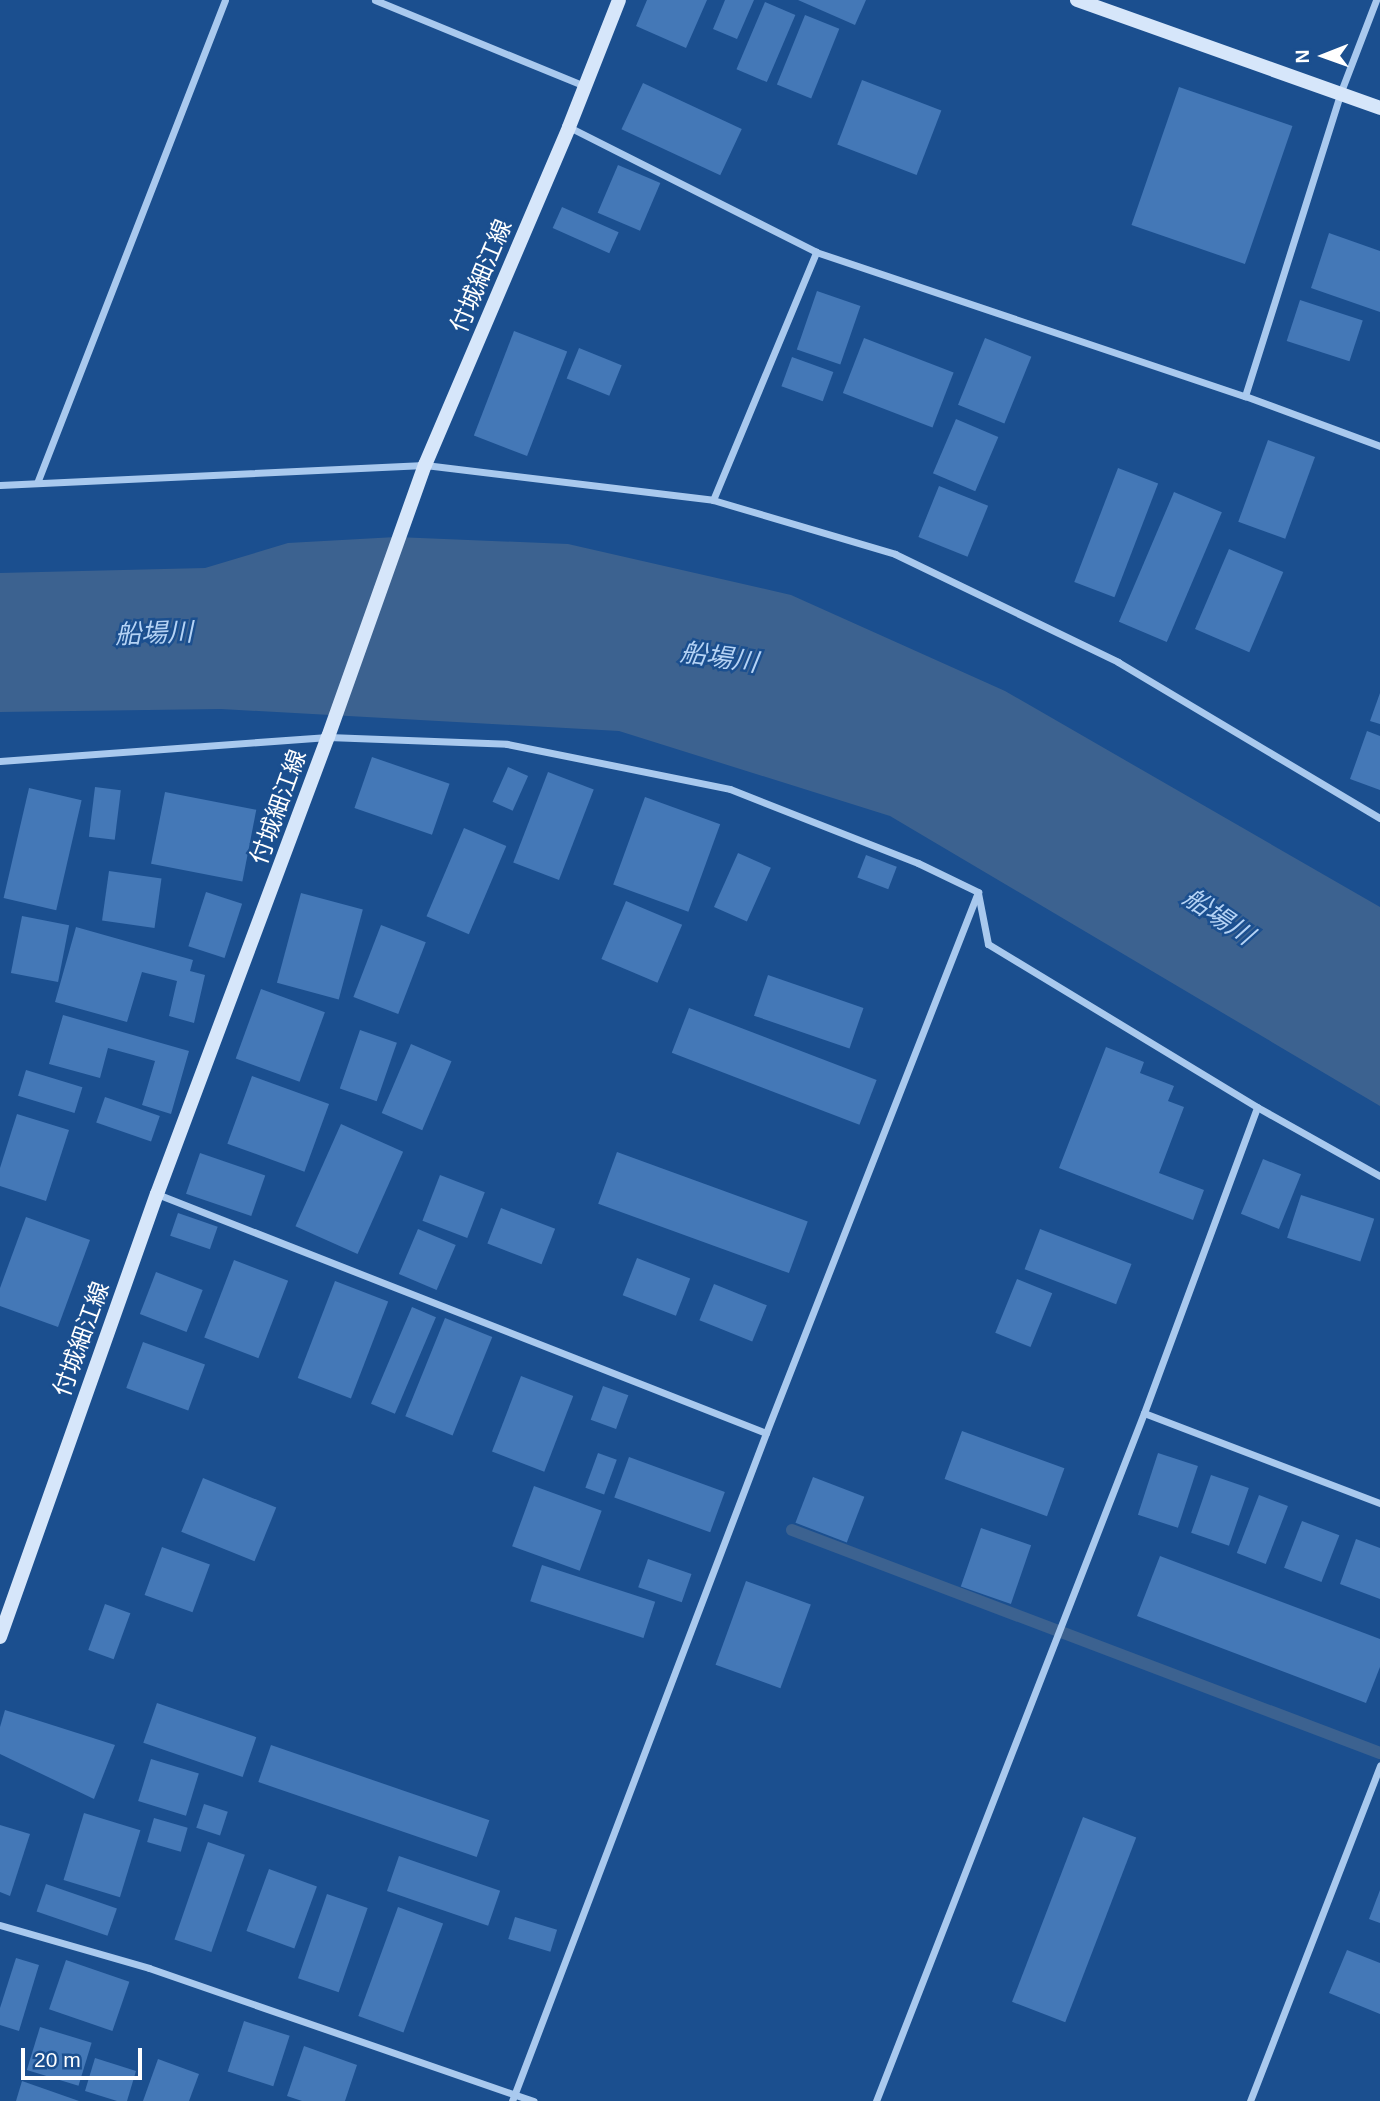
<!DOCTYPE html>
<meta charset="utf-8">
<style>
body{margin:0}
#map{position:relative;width:1380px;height:2101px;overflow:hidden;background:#1b4f8f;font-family:Arial,"Noto Sans JP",sans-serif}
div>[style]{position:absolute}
.water>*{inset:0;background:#3c6290}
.stream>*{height:12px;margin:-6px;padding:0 6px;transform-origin:6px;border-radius:6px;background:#3c6290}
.building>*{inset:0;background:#4478b7;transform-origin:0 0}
.street>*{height:7px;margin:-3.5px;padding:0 3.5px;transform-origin:3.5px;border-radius:3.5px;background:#a9c9ee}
.secondary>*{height:14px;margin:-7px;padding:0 7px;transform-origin:7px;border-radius:7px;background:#d6e6fa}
span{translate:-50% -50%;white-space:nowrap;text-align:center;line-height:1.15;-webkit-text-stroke:5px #1b4f8f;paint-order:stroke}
.street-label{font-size:24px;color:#fff}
.water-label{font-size:26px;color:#b5d3f5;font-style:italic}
.north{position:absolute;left:1289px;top:21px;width:70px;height:70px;-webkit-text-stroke:5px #1b4f8f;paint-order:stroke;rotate:269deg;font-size:19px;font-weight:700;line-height:28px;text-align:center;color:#fff}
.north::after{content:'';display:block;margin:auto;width:24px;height:32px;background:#fff;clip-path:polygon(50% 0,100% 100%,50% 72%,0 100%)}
.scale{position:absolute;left:21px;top:2048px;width:121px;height:32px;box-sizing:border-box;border:4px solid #fff;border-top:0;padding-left:9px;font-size:21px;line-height:24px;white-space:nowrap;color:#fff;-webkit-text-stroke:5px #1b4f8f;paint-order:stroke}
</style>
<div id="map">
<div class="water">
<div style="clip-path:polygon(396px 537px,568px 544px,791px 595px,1005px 691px,1380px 907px,1380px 1106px,890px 816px,619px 731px,221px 709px,0 712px,0 573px,205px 568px,288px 543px)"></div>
</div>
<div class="stream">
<div style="left:792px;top:1530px;width:629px;rotate:20.77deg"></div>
</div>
<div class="building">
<div style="clip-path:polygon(647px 0,707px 0,686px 48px,636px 26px)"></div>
<div style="clip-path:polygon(725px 0,754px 0,737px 39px,713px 29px)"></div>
<div style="clip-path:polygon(798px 0,866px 0,855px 25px)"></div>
<div style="left:765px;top:2px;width:33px;height:73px;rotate:23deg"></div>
<div style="left:805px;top:15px;width:37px;height:75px;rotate:22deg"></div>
<div style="left:862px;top:80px;width:85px;height:69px;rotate:21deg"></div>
<div style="left:643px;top:83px;width:109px;height:51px;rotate:25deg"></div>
<div style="left:1179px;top:87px;width:120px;height:146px;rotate:19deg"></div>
<div style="left:618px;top:165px;width:46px;height:52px;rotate:23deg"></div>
<div style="left:562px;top:207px;width:62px;height:23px;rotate:24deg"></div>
<div style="clip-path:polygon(1329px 233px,1380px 251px,1380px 312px,1311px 288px)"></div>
<div style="left:817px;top:291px;width:46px;height:62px;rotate:19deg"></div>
<div style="left:1300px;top:300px;width:66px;height:43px;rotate:18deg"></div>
<div style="left:514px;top:331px;width:57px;height:112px;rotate:21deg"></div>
<div style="left:864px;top:338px;width:96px;height:59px;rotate:21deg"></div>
<div style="left:985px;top:338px;width:50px;height:72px;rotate:22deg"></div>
<div style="left:579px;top:348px;width:46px;height:33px;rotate:22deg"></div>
<div style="left:792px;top:357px;width:44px;height:31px;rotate:20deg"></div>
<div style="left:956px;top:419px;width:46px;height:59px;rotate:23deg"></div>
<div style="left:1268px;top:440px;width:50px;height:87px;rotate:20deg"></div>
<div style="left:1118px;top:468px;width:43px;height:122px;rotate:21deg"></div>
<div style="left:939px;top:486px;width:53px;height:55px;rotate:22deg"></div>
<div style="left:1174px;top:492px;width:52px;height:141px;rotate:23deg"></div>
<div style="left:1229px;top:549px;width:59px;height:87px;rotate:23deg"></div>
<div style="clip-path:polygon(1380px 693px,1380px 724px,1370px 721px)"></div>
<div style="clip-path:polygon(1367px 731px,1380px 736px,1380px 790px,1350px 779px)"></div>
<div style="left:372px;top:757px;width:82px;height:54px;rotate:19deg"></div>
<div style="left:508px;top:767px;width:22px;height:38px;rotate:24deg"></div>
<div style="left:548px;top:772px;width:49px;height:97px;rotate:21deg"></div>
<div style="left:95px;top:787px;width:26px;height:50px;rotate:7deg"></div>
<div style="left:29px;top:788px;width:54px;height:113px;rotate:13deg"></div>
<div style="left:165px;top:792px;width:93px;height:73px;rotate:11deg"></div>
<div style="left:645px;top:797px;width:80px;height:93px;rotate:20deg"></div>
<div style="left:464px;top:828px;width:46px;height:96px;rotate:23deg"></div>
<div style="left:738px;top:853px;width:36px;height:59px;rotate:24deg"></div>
<div style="left:866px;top:855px;width:33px;height:24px;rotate:21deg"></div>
<div style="left:109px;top:871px;width:53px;height:50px;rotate:8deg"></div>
<div style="left:206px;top:892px;width:38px;height:57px;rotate:18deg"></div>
<div style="left:301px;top:893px;width:64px;height:93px;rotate:15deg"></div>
<div style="left:626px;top:901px;width:61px;height:63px;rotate:23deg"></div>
<div style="left:22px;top:916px;width:48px;height:58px;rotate:11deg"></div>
<div style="left:381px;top:925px;width:48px;height:77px;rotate:21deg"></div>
<div style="clip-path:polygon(76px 927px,193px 960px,190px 971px,205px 975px,194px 1023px,169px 1016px,177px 981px,142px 972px,127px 1022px,55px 1002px)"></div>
<div style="left:768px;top:975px;width:101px;height:43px;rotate:19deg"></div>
<div style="left:261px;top:989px;width:68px;height:74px;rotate:20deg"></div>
<div style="left:689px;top:1008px;width:201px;height:48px;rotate:21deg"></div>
<div style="clip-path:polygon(63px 1015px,189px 1051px,171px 1114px,142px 1105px,155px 1061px,108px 1048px,100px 1078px,49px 1064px)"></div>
<div style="left:360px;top:1030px;width:39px;height:62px;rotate:19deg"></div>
<div style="left:411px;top:1044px;width:44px;height:75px;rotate:23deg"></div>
<div style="clip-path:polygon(1106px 1047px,1144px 1062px,1140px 1073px,1174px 1086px,1168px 1101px,1184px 1107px,1159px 1173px,1204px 1190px,1193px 1220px,1059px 1168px)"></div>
<div style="left:26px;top:1070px;width:59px;height:27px;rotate:17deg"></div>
<div style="left:252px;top:1076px;width:82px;height:72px;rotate:20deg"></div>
<div style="left:105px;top:1097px;width:58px;height:27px;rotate:19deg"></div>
<div style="clip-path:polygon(17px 1114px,69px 1130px,46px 1201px,0 1186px,0 1168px)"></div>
<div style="left:341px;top:1124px;width:68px;height:112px;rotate:24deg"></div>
<div style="left:617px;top:1152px;width:203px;height:55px;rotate:20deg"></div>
<div style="left:200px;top:1153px;width:69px;height:43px;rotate:19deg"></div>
<div style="left:1263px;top:1159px;width:41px;height:59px;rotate:22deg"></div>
<div style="left:440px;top:1175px;width:48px;height:49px;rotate:21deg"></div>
<div style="left:1301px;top:1195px;width:77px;height:45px;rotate:18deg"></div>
<div style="left:501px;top:1208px;width:58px;height:38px;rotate:21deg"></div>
<div style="left:178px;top:1213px;width:42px;height:24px;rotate:19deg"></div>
<div style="clip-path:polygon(26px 1217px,90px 1240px,58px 1327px,0 1306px,0 1288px)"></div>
<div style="left:418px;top:1229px;width:41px;height:49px;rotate:23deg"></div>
<div style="left:1040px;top:1229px;width:98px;height:43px;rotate:21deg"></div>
<div style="left:637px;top:1258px;width:57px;height:40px;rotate:21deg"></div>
<div style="left:234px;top:1260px;width:58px;height:83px;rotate:21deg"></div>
<div style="left:156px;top:1272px;width:50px;height:45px;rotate:21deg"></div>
<div style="left:1017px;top:1279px;width:38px;height:58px;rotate:22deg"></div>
<div style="left:335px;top:1281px;width:57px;height:104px;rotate:21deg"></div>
<div style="left:714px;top:1284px;width:57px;height:39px;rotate:22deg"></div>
<div style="left:412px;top:1307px;width:26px;height:105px;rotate:23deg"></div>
<div style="left:445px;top:1318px;width:51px;height:106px;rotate:22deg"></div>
<div style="left:143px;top:1342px;width:66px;height:49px;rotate:20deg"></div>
<div style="left:521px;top:1376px;width:56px;height:81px;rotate:21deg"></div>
<div style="left:603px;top:1386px;width:27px;height:36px;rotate:20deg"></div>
<div style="left:962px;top:1431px;width:109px;height:51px;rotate:20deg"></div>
<div style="left:598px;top:1453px;width:20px;height:37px;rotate:20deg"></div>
<div style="left:1158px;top:1453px;width:42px;height:65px;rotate:18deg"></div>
<div style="left:629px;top:1457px;width:102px;height:43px;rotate:20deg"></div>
<div style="left:1211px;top:1475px;width:40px;height:61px;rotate:19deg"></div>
<div style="left:813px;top:1477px;width:55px;height:49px;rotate:21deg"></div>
<div style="left:203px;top:1478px;width:79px;height:58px;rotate:22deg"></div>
<div style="left:534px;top:1486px;width:72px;height:64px;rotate:20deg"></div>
<div style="left:1259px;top:1495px;width:31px;height:62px;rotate:21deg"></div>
<div style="left:1302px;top:1521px;width:40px;height:50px;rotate:21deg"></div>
<div style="left:981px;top:1528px;width:53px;height:62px;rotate:19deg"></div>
<div style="clip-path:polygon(1356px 1539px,1380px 1548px,1380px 1599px,1340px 1584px)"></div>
<div style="left:162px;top:1547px;width:51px;height:51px;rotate:20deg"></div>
<div style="clip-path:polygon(1160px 1556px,1380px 1639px,1380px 1667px,1366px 1703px,1137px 1616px)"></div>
<div style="left:648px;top:1559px;width:46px;height:30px;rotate:19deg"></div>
<div style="left:542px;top:1565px;width:119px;height:38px;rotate:18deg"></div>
<div style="left:746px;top:1581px;width:69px;height:89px;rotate:20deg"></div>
<div style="left:105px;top:1604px;width:27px;height:49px;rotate:20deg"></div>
<div style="left:157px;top:1703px;width:105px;height:42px;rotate:19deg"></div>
<div style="clip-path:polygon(5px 1710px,115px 1745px,94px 1799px,0 1754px,0 1727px)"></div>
<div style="left:271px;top:1745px;width:231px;height:39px;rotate:19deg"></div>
<div style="left:151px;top:1759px;width:50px;height:44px;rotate:17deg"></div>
<div style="left:204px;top:1804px;width:25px;height:25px;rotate:18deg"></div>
<div style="left:84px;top:1813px;width:59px;height:70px;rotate:17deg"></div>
<div style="left:1083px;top:1817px;width:57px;height:198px;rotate:21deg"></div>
<div style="left:154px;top:1818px;width:35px;height:25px;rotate:16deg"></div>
<div style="clip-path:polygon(0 1825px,30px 1834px,10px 1896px,0 1892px)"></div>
<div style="left:208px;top:1842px;width:39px;height:103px;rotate:19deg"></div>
<div style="left:399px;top:1856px;width:107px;height:37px;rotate:19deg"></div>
<div style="left:269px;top:1869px;width:51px;height:66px;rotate:20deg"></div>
<div style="left:46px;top:1884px;width:75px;height:29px;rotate:19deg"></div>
<div style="clip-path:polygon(1380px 1890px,1380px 1923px,1369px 1919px)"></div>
<div style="left:327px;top:1894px;width:43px;height:89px;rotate:19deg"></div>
<div style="left:398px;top:1907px;width:48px;height:116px;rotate:20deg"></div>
<div style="left:515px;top:1917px;width:44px;height:23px;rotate:17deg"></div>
<div style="clip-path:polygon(1347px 1950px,1380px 1963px,1380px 2014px,1329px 1993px)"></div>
<div style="clip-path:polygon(16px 1958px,39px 1965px,19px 2031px,0 2025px,0 2008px)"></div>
<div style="left:66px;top:1960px;width:67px;height:52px;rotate:19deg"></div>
<div style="left:244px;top:2021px;width:48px;height:53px;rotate:18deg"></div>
<div style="left:40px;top:2027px;width:54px;height:45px;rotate:17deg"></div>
<div style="clip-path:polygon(304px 2046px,357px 2065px,345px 2101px,302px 2101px,287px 2096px)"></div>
<div style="clip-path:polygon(95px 2058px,136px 2071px,127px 2101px,117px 2101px,85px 2091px)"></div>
<div style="clip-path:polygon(158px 2059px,199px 2074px,189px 2101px,143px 2101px)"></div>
<div style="clip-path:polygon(22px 2081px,79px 2101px,16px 2101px)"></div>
</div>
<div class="street">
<div style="left:375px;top:0;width:227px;rotate:22.3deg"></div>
<div style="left:569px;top:127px;width:277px;rotate:26.8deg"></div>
<div style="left:1245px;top:396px;width:317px;rotate:-72.5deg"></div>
<div style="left:1340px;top:94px;width:101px;rotate:-69deg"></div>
<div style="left:37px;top:483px;width:518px;rotate:-68.73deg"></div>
<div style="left:0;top:485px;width:425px;rotate:-2.7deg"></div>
<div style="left:425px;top:465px;width:290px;rotate:6.9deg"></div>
<div style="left:713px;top:500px;width:190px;rotate:16.5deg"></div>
<div style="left:895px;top:554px;width:248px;rotate:25.8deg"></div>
<div style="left:1118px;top:662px;width:305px;rotate:30.8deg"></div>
<div style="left:713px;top:500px;width:269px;rotate:-67.4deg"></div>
<div style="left:816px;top:252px;width:453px;rotate:18.6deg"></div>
<div style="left:1245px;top:396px;width:144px;rotate:20.3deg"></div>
<div style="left:0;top:761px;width:329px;rotate:-4.2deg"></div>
<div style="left:328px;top:737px;width:179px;rotate:2.2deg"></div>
<div style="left:507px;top:744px;width:227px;rotate:11.4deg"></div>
<div style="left:730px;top:789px;width:202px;rotate:21.5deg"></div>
<div style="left:918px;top:863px;width:67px;rotate:25.8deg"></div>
<div style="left:978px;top:893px;width:52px;rotate:78.9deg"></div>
<div style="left:988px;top:944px;width:315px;rotate:31.2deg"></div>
<div style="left:1257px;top:1107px;width:141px;rotate:29.3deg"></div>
<div style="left:157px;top:1194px;width:654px;rotate:21.43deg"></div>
<div style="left:1144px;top:1413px;width:253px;rotate:20.9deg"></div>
<div style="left:0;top:1925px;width:155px;rotate:16.1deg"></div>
<div style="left:149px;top:1968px;width:407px;rotate:19.1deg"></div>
<div style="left:512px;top:2101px;width:715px;rotate:-69.18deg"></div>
<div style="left:766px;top:1433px;width:581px;rotate:-68.6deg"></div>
<div style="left:876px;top:2101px;width:738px;rotate:-68.72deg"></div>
<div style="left:1144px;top:1413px;width:326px;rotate:-69.7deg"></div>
<div style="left:1250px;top:2101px;width:360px;rotate:-68.8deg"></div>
</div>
<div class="secondary">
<div style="left:1077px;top:0;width:322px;rotate:19.6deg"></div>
<div style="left:0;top:1637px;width:470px;rotate:-70.5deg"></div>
<div style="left:157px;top:1194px;width:488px;rotate:-69.5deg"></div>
<div style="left:328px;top:737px;width:289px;rotate:-70.4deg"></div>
<div style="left:425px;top:465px;width:367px;rotate:-66.9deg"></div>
<div style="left:569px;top:127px;width:136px;rotate:-68.5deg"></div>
</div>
<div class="street-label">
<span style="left:481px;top:276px;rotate:-67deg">付城細江線</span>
<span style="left:278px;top:807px;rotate:-70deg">付城細江線</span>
<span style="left:81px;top:1339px;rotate:-70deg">付城細江線</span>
</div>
<div class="water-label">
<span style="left:154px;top:634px;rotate:-2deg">船場川</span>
<span style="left:719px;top:658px;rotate:8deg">船場川</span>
<span style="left:1218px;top:917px;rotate:34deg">船場川</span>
</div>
<div class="north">N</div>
<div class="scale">20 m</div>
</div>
